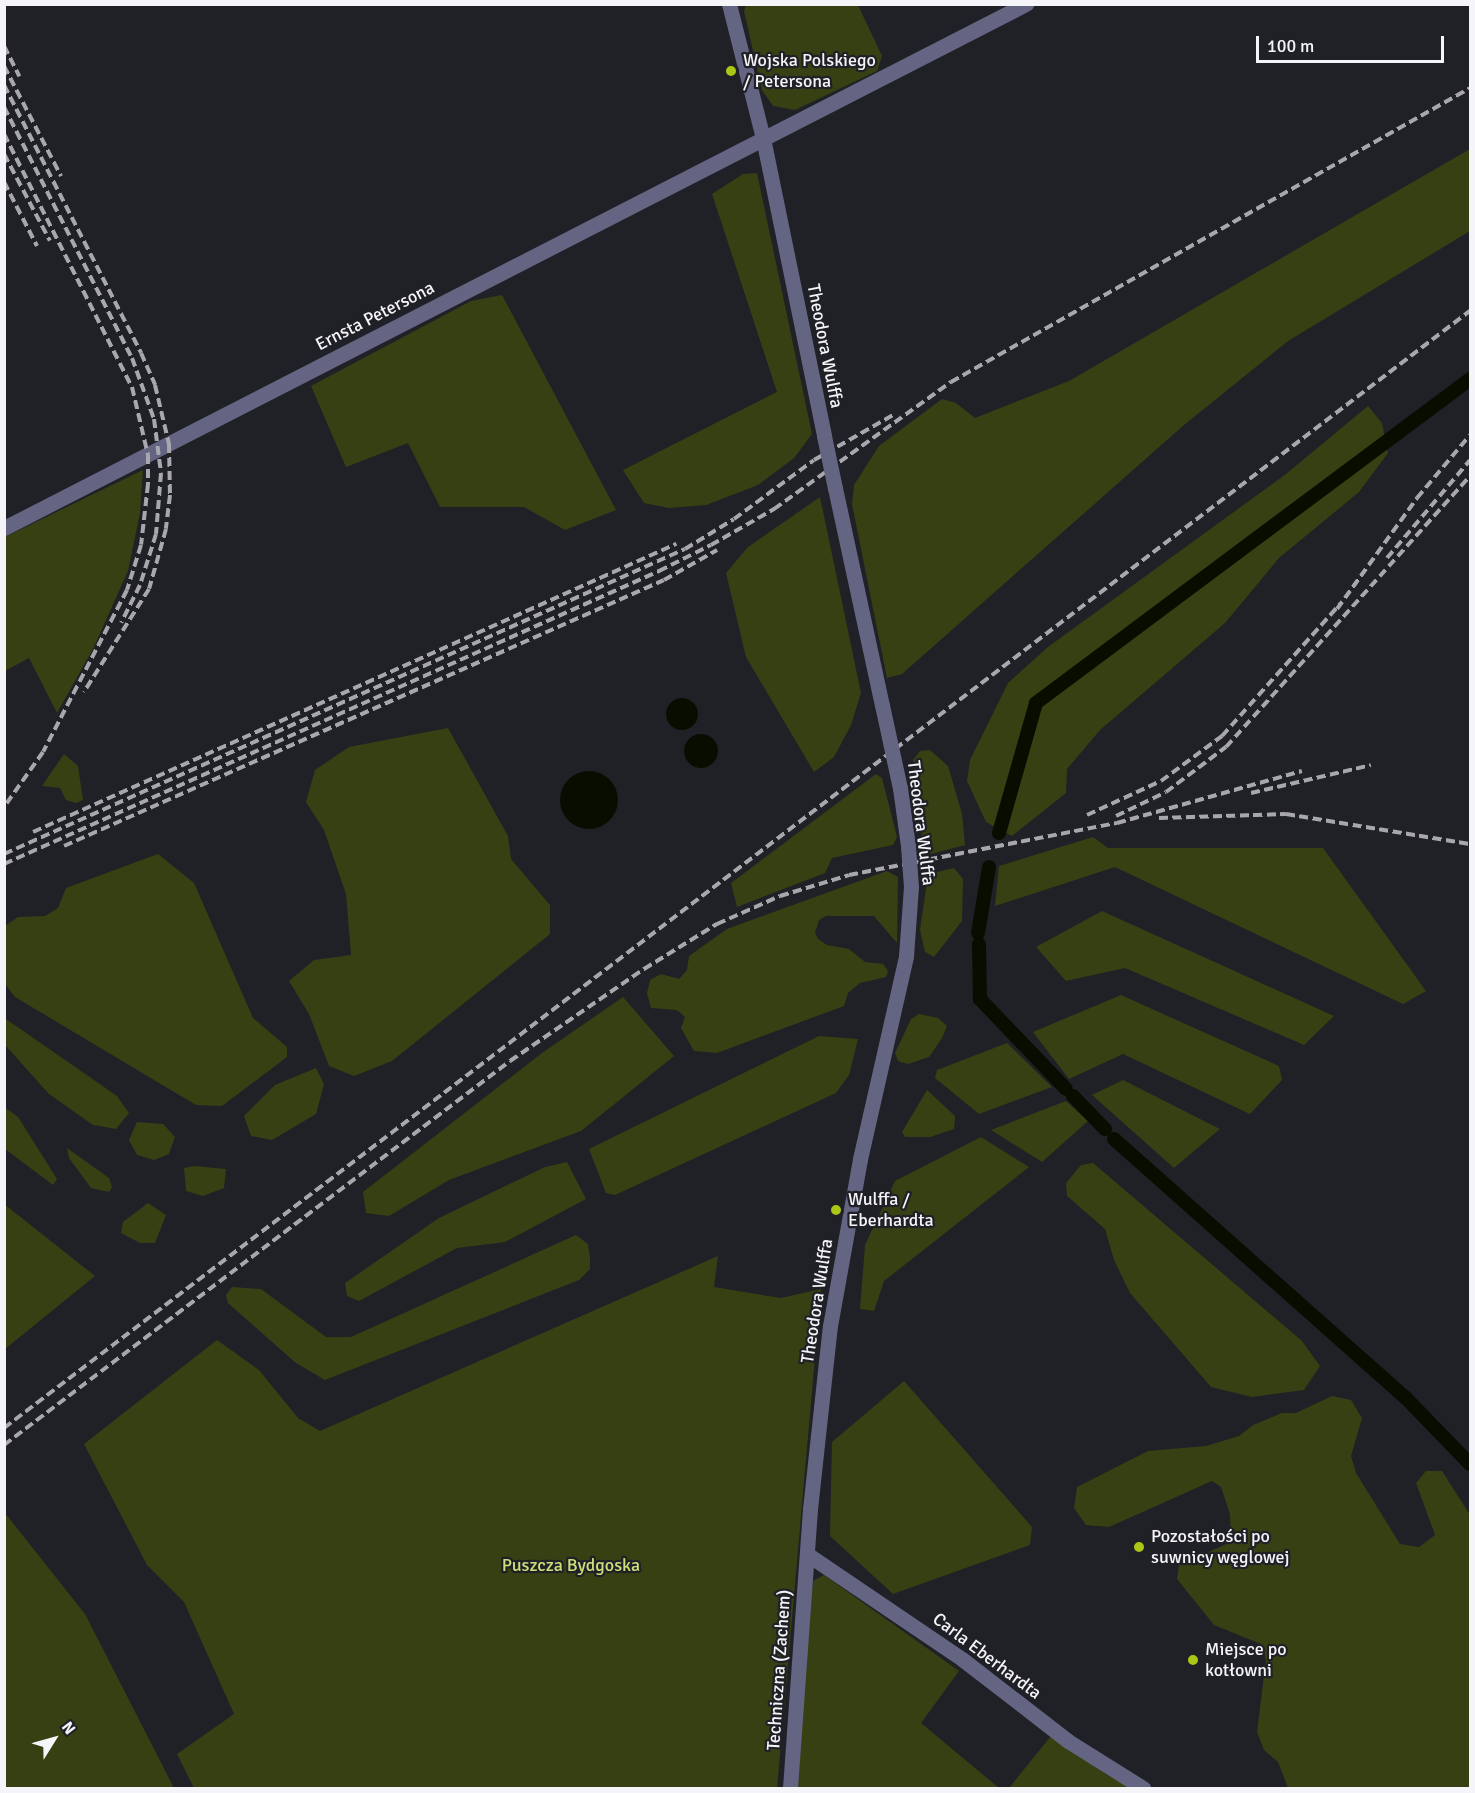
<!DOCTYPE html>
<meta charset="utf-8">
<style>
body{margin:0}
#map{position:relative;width:1475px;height:1793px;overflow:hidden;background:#202027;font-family:Signika,sans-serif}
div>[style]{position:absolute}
.green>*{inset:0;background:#374012}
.water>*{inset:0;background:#090d00}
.round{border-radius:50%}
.canal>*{height:14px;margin:-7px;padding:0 7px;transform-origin:7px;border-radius:7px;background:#090d00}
.minor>*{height:15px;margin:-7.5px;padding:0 7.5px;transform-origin:7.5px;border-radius:7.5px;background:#646582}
.rail>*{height:4px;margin-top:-2px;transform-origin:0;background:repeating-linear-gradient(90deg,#a7a7ad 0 9px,transparent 0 13.5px)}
.minor-bridge>*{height:15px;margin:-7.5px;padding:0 7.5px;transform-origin:7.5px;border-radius:7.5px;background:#646582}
.dots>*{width:16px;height:16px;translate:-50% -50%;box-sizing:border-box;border:3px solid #202027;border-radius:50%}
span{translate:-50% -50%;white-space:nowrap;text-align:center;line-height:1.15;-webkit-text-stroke:4.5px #202027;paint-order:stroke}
.poi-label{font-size:18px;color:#f4f4f9}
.left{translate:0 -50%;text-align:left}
.street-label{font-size:18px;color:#f4f4f9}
.park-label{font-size:18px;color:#cae079}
.frame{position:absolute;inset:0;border:6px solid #f4f4f9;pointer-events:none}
.north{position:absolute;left:24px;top:1709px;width:60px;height:60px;-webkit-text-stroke:4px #202027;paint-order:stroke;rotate:53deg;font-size:16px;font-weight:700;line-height:24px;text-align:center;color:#f4f4f9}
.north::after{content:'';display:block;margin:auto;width:21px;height:27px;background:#f4f4f9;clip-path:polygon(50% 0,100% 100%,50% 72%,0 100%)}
.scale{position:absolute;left:1256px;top:36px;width:188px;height:27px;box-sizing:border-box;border:3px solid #f4f4f9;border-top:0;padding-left:8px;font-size:18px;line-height:21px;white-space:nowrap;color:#f4f4f9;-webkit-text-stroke:4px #202027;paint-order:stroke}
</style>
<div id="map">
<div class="green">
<div style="clip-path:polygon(746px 5px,858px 5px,882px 56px,877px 71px,795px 110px,773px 106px,762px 90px,744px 11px)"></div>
<div style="clip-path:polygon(1470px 149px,1470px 231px,1288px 341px,1184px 425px,902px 674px,887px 678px,852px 504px,854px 485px,879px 446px,942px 399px,956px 403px,975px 418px,1069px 381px)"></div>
<div style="clip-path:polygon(757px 173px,812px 434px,794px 458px,758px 485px,706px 505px,669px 508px,644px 503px,623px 470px,777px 392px,712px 194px,743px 174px)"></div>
<div style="clip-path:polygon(502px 295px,616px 510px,565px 530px,524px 507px,440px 507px,408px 443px,346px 467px,311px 386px,471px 301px)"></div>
<div style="clip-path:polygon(1368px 406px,1382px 423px,1388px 453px,1359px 492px,1279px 558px,1225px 623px,1100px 730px,1067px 769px,1066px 793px,1012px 836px,986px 822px,967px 781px,970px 760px,1008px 683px,1048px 647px,1286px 474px)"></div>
<div style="clip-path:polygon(143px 470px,140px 513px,128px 571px,93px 649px,57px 713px,29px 658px,5px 671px,5px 537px)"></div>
<div style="clip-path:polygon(820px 497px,861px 693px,851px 725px,834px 757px,814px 772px,746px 657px,726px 573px,748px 547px)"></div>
<div style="clip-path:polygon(448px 728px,508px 836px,511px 859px,550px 905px,550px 934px,392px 1061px,354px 1076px,329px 1066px,309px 1014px,289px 981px,314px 960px,351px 955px,346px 894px,324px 830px,306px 802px,315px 770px,349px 747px)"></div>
<div style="clip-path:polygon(930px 750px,948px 766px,962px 814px,965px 845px,931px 854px,920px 831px,913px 760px,920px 751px)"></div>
<div style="clip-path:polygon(64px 754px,78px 766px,83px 800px,76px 803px,66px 800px,60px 788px,42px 786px)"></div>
<div style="clip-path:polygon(876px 774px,882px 778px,897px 837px,893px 845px,832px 858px,825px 873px,737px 907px,731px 883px)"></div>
<div style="clip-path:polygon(1093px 837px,1108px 848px,1323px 848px,1426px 991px,1403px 1004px,1115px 867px,995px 906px,999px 866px)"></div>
<div style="clip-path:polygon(158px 854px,194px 883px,253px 1018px,287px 1047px,287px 1057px,222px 1106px,196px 1105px,15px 997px,5px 984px,5px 926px,18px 917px,45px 916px,58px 908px,66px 888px)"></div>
<div style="clip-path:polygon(954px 868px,963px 879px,962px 921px,934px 957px,925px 952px,920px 930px,927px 882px,937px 872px)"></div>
<div style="clip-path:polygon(887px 871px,898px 877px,897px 943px,874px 916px,826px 916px,819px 920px,815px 933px,818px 939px,827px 945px,849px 949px,865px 962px,883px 964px,888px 971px,886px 977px,860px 983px,848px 993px,844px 1006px,717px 1053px,694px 1051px,681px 1028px,685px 1017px,677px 1010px,651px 1008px,647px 993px,650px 980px,661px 974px,679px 979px,687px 970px,689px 956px,727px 929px)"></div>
<div style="clip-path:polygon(1102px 911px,1334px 1016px,1304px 1045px,1125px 968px,1066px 981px,1036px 947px)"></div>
<div style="clip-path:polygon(1121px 995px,1279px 1066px,1282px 1080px,1250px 1114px,1123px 1054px,1069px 1079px,1033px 1032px)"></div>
<div style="clip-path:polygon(623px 997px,674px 1056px,581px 1131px,449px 1180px,389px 1216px,366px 1213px,363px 1192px,542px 1053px)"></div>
<div style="clip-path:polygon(919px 1014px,938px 1018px,947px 1026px,942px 1038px,929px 1057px,908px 1064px,898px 1061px,895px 1053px,911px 1019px)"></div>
<div style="clip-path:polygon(6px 1019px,117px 1096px,129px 1113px,116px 1129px,93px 1125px,49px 1094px,5px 1045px)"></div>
<div style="clip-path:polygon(819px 1036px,858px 1039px,849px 1075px,836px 1093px,615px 1195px,606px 1193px,589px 1149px)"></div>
<div style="clip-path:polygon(1007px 1043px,1052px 1087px,979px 1114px,935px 1078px,937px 1070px)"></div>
<div style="clip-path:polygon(316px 1068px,324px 1084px,316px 1114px,272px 1140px,251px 1136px,244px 1116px,275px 1085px)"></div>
<div style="clip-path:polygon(1123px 1080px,1220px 1129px,1174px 1168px,1092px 1095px)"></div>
<div style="clip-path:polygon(927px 1090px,955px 1116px,954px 1129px,930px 1137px,905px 1137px,902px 1132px)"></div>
<div style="clip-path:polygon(1066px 1101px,1088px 1121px,1042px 1162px,991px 1130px)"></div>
<div style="clip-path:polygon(4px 1107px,18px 1117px,57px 1179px,53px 1185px,5px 1149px)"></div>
<div style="clip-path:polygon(137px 1122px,163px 1124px,175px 1137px,169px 1154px,154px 1160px,137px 1155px,129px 1140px)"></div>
<div style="clip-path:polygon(981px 1137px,1029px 1167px,884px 1281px,874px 1311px,860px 1309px,865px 1245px,895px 1181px)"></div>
<div style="clip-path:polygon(67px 1148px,109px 1178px,112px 1187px,109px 1192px,91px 1188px,69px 1158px)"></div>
<div style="clip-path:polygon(567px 1162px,586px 1199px,505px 1242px,457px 1248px,359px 1301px,347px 1296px,345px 1283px,439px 1218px,545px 1167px)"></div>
<div style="clip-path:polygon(1093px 1163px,1302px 1341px,1320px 1366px,1304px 1390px,1252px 1397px,1211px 1387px,1130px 1293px,1114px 1260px,1105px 1229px,1067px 1196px,1066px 1183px,1081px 1165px)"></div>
<div style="clip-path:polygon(194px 1166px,226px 1169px,224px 1188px,203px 1196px,186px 1191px,184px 1168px)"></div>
<div style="clip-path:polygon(148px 1203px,166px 1215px,155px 1243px,140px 1243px,121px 1233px,123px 1222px)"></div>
<div style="clip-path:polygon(4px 1204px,95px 1276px,5px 1349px,4px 1349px)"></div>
<div style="clip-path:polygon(576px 1235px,588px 1244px,590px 1258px,590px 1269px,579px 1280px,325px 1380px,296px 1363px,228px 1303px,226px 1295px,232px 1287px,261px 1289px,326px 1337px,351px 1337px)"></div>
<div style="clip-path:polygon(718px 1256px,714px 1287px,781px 1298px,821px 1289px,777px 1788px,194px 1788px,177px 1754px,234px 1714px,184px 1602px,147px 1565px,84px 1444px,217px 1340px,259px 1370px,298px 1418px,320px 1431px)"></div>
<div style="clip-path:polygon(904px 1381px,1032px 1527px,1030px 1545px,893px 1594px,830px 1536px,832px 1442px)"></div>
<div style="clip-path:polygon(1332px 1396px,1351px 1400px,1362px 1418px,1351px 1456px,1356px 1473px,1400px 1544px,1419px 1547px,1435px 1535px,1416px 1483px,1426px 1471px,1442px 1471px,1470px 1515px,1470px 1788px,1288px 1788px,1278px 1762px,1264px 1750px,1257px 1732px,1266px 1660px,1261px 1644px,1214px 1625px,1177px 1579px,1179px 1565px,1231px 1542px,1230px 1514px,1221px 1487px,1212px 1481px,1109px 1527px,1086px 1525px,1074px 1508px,1077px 1487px,1148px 1451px,1206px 1446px,1239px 1436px,1253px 1425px,1282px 1413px,1296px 1413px)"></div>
<div style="clip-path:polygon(5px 1513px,85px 1614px,174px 1788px,5px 1788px)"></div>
<div style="clip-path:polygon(824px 1575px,959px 1671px,921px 1723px,999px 1788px,793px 1788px,813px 1581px)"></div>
<div style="clip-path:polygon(1051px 1736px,1107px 1775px,1133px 1788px,1009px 1788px)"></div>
</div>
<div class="water">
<div class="round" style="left:666px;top:698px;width:32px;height:32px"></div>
<div class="round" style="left:684px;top:734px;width:34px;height:34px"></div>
<div class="round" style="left:560px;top:771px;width:58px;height:58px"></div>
</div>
<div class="canal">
<div style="left:999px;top:833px;width:135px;rotate:-74.1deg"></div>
<div style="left:1036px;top:703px;width:542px;rotate:-36.74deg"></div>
<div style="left:978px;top:933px;width:67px;rotate:-80.5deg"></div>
<div style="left:979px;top:944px;width:55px;rotate:89deg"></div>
<div style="left:980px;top:999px;width:124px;rotate:46.3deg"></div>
<div style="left:1073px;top:1096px;width:46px;rotate:45.9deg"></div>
<div style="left:1114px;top:1139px;width:389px;rotate:41.6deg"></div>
<div style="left:1405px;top:1397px;width:93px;rotate:45.9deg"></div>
</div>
<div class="minor">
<div style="left:729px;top:4px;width:138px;rotate:75.8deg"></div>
<div style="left:763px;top:138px;width:304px;rotate:78.4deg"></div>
<div style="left:835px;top:488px;width:222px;rotate:77.8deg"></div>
<div style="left:4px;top:528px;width:1149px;rotate:-27.15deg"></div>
<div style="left:900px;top:788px;width:59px;rotate:82.1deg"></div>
<div style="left:807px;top:1554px;width:187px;rotate:34.1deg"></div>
<div style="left:962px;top:1659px;width:134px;rotate:37.7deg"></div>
<div style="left:1068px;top:1741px;width:89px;rotate:32.1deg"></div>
<div style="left:790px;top:1788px;width:280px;rotate:-85.9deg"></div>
<div style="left:810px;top:1509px;width:184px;rotate:-83.8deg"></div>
<div style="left:830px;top:1326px;width:170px;rotate:-79.8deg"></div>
<div style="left:860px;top:1159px;width:208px;rotate:-77.2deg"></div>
<div style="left:906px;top:956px;width:69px;rotate:-85.9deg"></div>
</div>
<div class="rail">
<div style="left:4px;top:46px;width:34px;rotate:63deg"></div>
<div style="left:4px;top:66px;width:124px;rotate:62.6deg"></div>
<div style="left:4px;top:85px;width:301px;rotate:62.9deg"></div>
<div style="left:141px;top:353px;width:35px;rotate:66deg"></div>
<div style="left:155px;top:385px;width:61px;rotate:76.7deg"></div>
<div style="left:169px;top:444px;width:51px;rotate:88.9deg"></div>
<div style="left:170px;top:495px;width:34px;rotate:97deg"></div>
<div style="left:166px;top:529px;width:62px;rotate:105.8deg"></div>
<div style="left:149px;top:589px;width:122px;rotate:122.3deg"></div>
<div style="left:4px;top:107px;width:282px;rotate:63deg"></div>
<div style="left:132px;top:358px;width:65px;rotate:70.2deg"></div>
<div style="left:154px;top:419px;width:54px;rotate:82.6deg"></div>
<div style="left:161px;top:473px;width:61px;rotate:94.7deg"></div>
<div style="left:156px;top:534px;width:53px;rotate:107.4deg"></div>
<div style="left:140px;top:585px;width:42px;rotate:116.6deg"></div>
<div style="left:4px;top:134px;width:284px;rotate:63.2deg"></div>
<div style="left:132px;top:387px;width:70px;rotate:76.8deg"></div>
<div style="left:148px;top:455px;width:29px;rotate:90deg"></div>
<div style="left:148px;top:484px;width:61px;rotate:96.5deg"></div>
<div style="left:141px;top:545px;width:47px;rotate:107.3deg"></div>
<div style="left:127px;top:590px;width:182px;rotate:117.4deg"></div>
<div style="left:43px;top:752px;width:67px;rotate:125.3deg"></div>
<div style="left:4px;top:154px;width:98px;rotate:62.1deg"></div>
<div style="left:4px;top:182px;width:72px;rotate:62.7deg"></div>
<div style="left:1387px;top:558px;width:128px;rotate:-49.7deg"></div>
<div style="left:1337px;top:609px;width:137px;rotate:-54.2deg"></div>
<div style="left:1417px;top:498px;width:82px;rotate:-49.9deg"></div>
<div style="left:1251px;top:793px;width:123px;rotate:-13.1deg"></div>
<div style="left:1087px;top:815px;width:81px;rotate:-24.7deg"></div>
<div style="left:1161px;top:781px;width:76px;rotate:-36.4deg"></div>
<div style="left:1222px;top:736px;width:178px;rotate:-48.2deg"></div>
<div style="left:1116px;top:816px;width:55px;rotate:-25.6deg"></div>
<div style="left:1166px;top:792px;width:75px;rotate:-36.9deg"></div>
<div style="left:1226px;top:747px;width:365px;rotate:-48deg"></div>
<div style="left:1159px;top:818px;width:127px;rotate:-1.8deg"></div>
<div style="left:1286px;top:814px;width:186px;rotate:9.3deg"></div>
<div style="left:33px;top:832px;width:705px;rotate:-24.13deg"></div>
<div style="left:64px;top:846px;width:656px;rotate:-23.91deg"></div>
<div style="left:664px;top:580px;width:61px;rotate:-29.5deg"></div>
<div style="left:4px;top:854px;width:746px;rotate:-24.13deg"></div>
<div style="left:685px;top:549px;width:57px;rotate:-31.5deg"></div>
<div style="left:734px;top:519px;width:99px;rotate:-36.4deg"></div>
<div style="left:814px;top:460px;width:91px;rotate:-29.7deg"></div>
<div style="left:4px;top:864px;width:718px;rotate:-24.1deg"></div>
<div style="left:659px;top:571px;width:58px;rotate:-26.6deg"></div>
<div style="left:711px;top:545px;width:73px;rotate:-29.7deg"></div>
<div style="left:774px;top:509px;width:218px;rotate:-35.7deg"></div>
<div style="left:951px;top:382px;width:596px;rotate:-29.53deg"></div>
<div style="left:4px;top:1428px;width:1843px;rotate:-37.31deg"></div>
<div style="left:4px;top:1445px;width:635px;rotate:-37.19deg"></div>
<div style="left:510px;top:1061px;width:163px;rotate:-34.5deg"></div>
<div style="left:644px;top:969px;width:86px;rotate:-31.7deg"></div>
<div style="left:717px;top:924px;width:69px;rotate:-24deg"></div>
<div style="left:780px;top:896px;width:72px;rotate:-16.9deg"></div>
<div style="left:849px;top:875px;width:273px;rotate:-11deg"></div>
<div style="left:1117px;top:823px;width:192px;rotate:-15.7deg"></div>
</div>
<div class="minor-bridge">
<div style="left:824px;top:436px;width:53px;rotate:78.1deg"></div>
<div style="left:882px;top:705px;width:85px;rotate:77.8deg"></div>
<div style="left:908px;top:846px;width:41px;rotate:85.8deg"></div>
</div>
<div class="dots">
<div style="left:731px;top:71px;background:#abc614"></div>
<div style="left:836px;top:1210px;background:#abc614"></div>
<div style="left:1139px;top:1547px;background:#abc614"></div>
<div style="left:1193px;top:1660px;background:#abc614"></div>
</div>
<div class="poi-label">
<span class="left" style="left:743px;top:71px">Wojska Polskiego<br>/ Petersona</span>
<span class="left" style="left:848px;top:1210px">Wulffa /<br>Eberhardta</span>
<span class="left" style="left:1151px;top:1547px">Pozostałości po<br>suwnicy węglowej</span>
<span class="left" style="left:1205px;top:1660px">Miejsce po<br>kotłowni</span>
</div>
<div class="street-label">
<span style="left:375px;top:316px;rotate:-27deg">Ernsta Petersona</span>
<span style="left:825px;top:346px;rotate:79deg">Theodora Wulffa</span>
<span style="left:921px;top:823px;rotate:83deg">Theodora Wulffa</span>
<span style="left:817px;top:1301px;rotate:-81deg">Theodora Wulffa</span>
<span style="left:987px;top:1656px;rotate:37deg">Carla Eberhardta</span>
<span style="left:779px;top:1670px;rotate:-86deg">Techniczna (Zachem)</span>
</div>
<div class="park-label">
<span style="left:571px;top:1565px">Puszcza Bydgoska</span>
</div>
<div class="frame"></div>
<div class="north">N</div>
<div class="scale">100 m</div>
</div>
